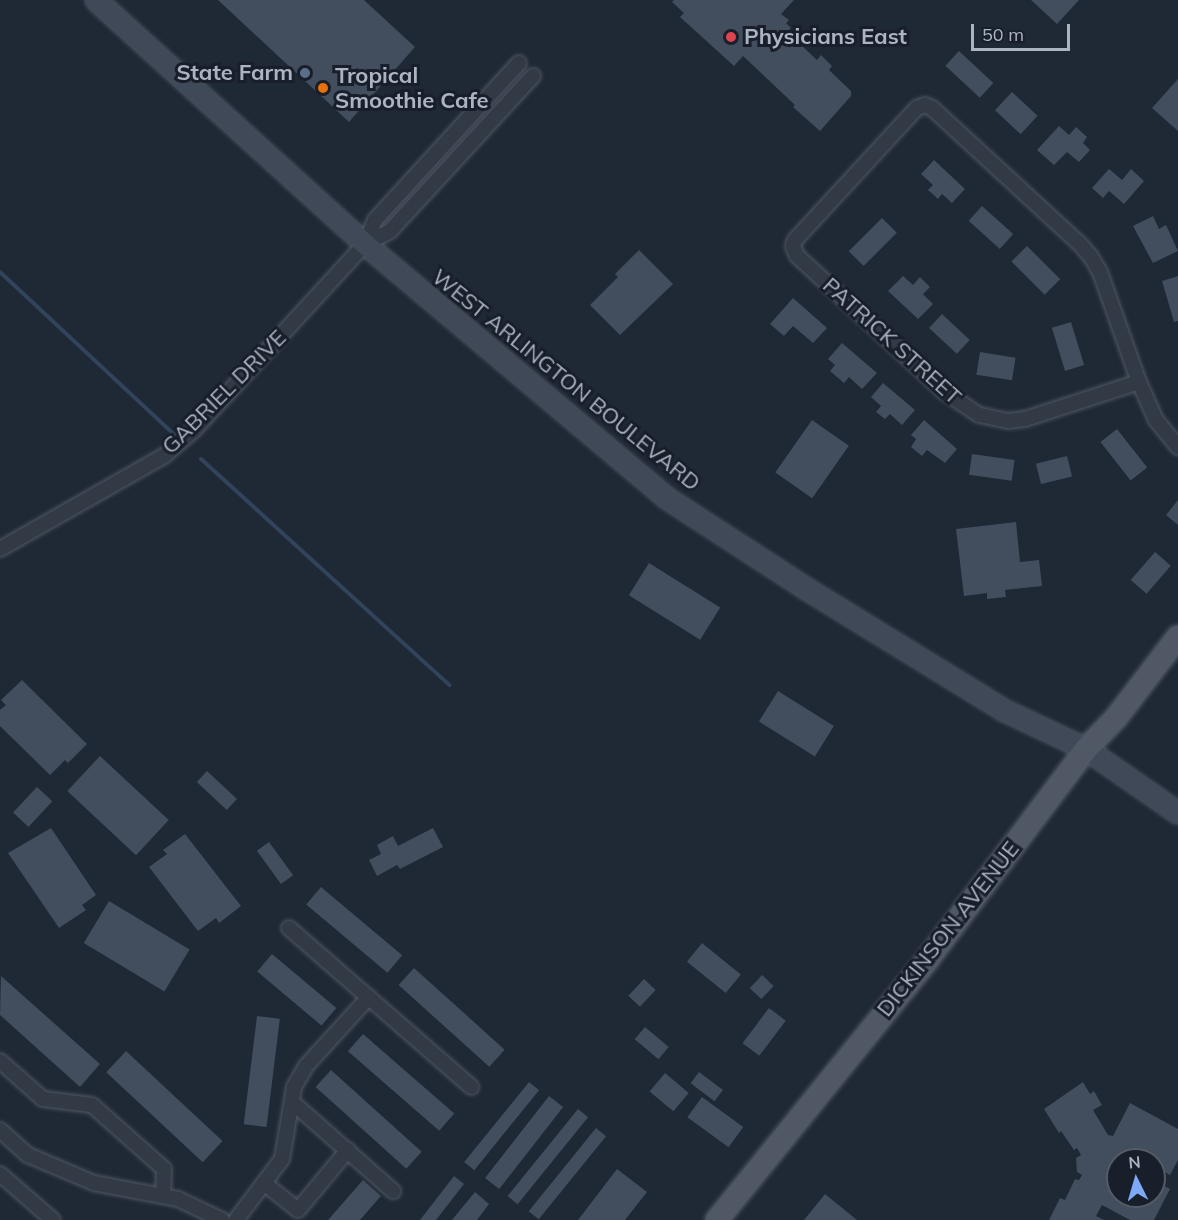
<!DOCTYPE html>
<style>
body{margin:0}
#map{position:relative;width:1178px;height:1220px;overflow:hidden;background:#1f2835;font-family:Mulish,sans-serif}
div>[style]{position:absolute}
.stream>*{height:4px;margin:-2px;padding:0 2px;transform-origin:2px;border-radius:2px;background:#32435c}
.building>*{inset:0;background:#424d5d;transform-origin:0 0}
.roads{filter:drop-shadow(0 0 2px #505764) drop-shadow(0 0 2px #505764)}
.minor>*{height:14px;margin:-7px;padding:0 7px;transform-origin:7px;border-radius:7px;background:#323a45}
.secondary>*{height:20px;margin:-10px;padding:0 10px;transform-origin:10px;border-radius:10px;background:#404958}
.primary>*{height:22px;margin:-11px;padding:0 11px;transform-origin:11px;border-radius:11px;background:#505866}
.dots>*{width:16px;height:16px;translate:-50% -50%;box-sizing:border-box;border:3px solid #181f2a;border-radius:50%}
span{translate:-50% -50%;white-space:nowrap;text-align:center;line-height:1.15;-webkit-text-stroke:6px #181f2a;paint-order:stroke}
.poi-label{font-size:22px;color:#acb4c3;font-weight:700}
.left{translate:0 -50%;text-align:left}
.right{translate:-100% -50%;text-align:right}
.street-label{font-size:22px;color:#acb4c3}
.north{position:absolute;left:1106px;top:1148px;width:60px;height:60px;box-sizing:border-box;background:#181f2a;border:2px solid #535b67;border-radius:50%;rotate:355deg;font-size:16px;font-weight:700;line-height:24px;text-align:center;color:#acb4c3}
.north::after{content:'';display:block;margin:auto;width:21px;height:27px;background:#7ea9f5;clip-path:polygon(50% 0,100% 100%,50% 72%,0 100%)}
.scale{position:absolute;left:971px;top:24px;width:99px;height:27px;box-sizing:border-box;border:3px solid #acb4c3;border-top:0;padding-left:8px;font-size:18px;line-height:21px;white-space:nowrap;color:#acb4c3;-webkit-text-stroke:4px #181f2a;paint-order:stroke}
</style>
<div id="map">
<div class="stream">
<div style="left:0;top:272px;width:245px;rotate:43deg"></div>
<div style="left:201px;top:459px;width:336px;rotate:42.3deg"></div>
</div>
<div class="building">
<div style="clip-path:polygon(218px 0,364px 0,415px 47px,349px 122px)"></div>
<div style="clip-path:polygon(674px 0,794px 0,781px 14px,789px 20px,786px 23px,791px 28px,787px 32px,817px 60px,821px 55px,832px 66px,829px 70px,851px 91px,851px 96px,820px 131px,793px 107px,795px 105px,743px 56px,734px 66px,680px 17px,684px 13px,672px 2px)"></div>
<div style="clip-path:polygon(1031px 0,1079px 0,1057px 24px)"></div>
<div style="left:959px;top:51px;width:47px;height:20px;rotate:43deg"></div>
<div style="clip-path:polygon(1178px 79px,1178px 131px,1152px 108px)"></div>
<div style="left:1012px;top:92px;width:35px;height:25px;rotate:43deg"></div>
<div style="clip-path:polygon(1059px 126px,1069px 135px,1076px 127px,1087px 137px,1083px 143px,1090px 150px,1079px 162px,1067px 152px,1054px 165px,1037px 150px)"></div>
<div style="clip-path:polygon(934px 160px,965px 189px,952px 203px,942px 194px,938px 199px,928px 190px,933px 185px,921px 174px)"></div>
<div style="clip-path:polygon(1109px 169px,1122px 180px,1131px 169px,1144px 181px,1124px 204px,1109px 191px,1103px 198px,1092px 188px)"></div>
<div style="left:982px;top:206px;width:42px;height:20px;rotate:42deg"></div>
<div style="clip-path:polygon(1153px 216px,1159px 229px,1166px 225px,1178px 251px,1153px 263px,1133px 226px)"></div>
<div style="left:882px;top:218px;width:21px;height:47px;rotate:45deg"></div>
<div style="left:1027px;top:246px;width:47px;height:22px;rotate:45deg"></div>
<div style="clip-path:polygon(639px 250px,673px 284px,620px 335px,590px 305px,618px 277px,615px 274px)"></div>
<div style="clip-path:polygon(903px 276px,913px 285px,920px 277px,930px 287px,923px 294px,933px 304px,918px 319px,888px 291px)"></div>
<div style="clip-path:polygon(1178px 276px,1178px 321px,1174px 322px,1162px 281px)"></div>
<div style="clip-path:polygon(793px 298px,827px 328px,813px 343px,793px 326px,784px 336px,770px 324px)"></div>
<div style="left:942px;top:314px;width:38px;height:19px;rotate:43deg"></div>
<div style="left:1071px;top:322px;width:45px;height:20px;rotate:73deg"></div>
<div style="clip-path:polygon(842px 343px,877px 373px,862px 389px,849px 377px,844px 383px,830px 371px,835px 365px,828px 359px)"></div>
<div style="left:980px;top:352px;width:36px;height:23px;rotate:9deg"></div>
<div style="clip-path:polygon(883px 383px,915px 410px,902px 425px,890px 414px,885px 419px,876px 412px,881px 406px,871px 397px)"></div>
<div style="left:812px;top:420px;width:45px;height:64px;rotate:35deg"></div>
<div style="clip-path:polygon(924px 420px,957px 449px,945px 463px,927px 450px,922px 456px,911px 447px,916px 439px,911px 435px)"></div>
<div style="left:1117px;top:429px;width:49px;height:21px;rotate:52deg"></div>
<div style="left:972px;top:454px;width:43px;height:21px;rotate:8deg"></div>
<div style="left:1067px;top:456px;width:21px;height:32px;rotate:76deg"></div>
<div style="clip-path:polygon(1178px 500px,1178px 525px,1166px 515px)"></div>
<div style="clip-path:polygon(1016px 522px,1020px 562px,1039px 560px,1042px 586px,1005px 590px,1006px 597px,987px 599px,987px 593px,964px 596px,956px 529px)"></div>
<div style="left:1155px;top:552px;width:21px;height:37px;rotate:41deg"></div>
<div style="left:649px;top:563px;width:84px;height:38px;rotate:32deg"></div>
<div style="clip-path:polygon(22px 680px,87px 744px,68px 763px,65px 760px,50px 775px,0 726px,0 710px,6px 705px,1px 700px)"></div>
<div style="left:778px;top:691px;width:66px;height:36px;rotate:32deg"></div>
<div style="left:100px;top:756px;width:94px;height:48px;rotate:43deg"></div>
<div style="left:207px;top:771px;width:41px;height:15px;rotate:43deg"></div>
<div style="left:37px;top:787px;width:21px;height:35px;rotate:43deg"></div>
<div style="clip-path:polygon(51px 828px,96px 895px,82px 905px,86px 910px,59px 928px,8px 853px)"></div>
<div style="clip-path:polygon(433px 828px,443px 847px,400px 869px,397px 865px,377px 876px,369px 860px,381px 854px,377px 845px,393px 836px,398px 846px)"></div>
<div style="clip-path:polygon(185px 834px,241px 906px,219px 923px,216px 918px,198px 931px,149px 867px,167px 854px,163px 850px)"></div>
<div style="left:269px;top:842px;width:41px;height:15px;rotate:54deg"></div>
<div style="left:321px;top:887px;width:106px;height:23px;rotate:40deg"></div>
<div style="left:109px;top:901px;width:94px;height:49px;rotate:31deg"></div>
<div style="left:702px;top:943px;width:50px;height:24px;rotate:39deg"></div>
<div style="left:272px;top:954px;width:84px;height:23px;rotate:40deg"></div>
<div style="left:414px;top:968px;width:122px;height:23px;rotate:42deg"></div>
<div style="left:762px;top:975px;width:16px;height:18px;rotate:43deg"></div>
<div style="clip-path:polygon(1px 976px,100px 1064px,80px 1087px,0 1015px)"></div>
<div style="left:644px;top:979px;width:16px;height:23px;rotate:43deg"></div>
<div style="left:769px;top:1008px;width:21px;height:44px;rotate:37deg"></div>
<div style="left:257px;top:1016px;width:23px;height:109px;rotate:7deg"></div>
<div style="left:645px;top:1027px;width:31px;height:16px;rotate:40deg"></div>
<div style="left:363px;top:1034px;width:121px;height:23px;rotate:41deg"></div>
<div style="left:126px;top:1051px;width:132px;height:29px;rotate:43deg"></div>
<div style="left:331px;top:1070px;width:122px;height:23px;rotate:42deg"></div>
<div style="left:699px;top:1072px;width:30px;height:14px;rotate:37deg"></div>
<div style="left:665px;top:1073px;width:31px;height:24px;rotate:40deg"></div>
<div style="left:529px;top:1082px;width:13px;height:103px;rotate:39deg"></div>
<div style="clip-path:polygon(1083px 1082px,1090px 1094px,1094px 1091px,1102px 1105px,1093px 1110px,1108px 1135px,1113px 1136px,1130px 1103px,1178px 1129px,1178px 1160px,1170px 1175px,1154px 1167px,1154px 1160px,1132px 1149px,1126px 1160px,1118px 1160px,1118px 1196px,1154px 1196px,1154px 1180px,1170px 1189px,1154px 1220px,1130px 1220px,1102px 1205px,1096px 1216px,1104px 1220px,1049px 1220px,1060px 1198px,1065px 1200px,1075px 1179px,1079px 1180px,1082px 1175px,1077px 1172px,1076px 1158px,1081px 1155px,1077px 1148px,1074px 1150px,1061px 1131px,1059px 1133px,1044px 1109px)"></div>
<div style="left:549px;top:1096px;width:18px;height:104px;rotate:38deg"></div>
<div style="left:702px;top:1097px;width:51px;height:25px;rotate:36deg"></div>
<div style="left:578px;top:1109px;width:13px;height:112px;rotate:39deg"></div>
<div style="left:596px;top:1128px;width:13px;height:107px;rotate:39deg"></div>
<div style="clip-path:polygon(617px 1169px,647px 1192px,625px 1220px,578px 1220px)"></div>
<div style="clip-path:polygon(454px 1176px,464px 1184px,436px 1220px,420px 1220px)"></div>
<div style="clip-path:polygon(363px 1180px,381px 1196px,360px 1220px,328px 1220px)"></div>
<div style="clip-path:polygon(475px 1192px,489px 1204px,477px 1220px,452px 1220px)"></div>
<div style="clip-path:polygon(825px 1194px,857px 1220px,804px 1220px)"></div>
</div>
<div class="roads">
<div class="minor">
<div style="left:365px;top:244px;width:26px;rotate:-67deg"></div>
<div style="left:375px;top:220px;width:213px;rotate:-47.5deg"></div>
<div style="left:1139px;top:382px;width:120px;rotate:162deg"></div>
<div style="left:1025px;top:419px;width:17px;rotate:173deg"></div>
<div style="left:1008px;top:421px;width:30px;rotate:-168deg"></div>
<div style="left:979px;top:415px;width:41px;rotate:-145.9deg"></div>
<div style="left:945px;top:392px;width:201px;rotate:-137.4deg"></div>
<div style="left:797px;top:256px;width:11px;rotate:-112deg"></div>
<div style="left:793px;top:246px;width:6px;rotate:-72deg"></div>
<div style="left:795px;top:240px;width:180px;rotate:-47.3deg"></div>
<div style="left:917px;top:108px;width:9px;rotate:-21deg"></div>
<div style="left:925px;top:105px;width:8px;rotate:23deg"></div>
<div style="left:932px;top:108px;width:201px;rotate:42.6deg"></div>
<div style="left:1080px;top:244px;width:17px;rotate:50deg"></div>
<div style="left:1091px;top:257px;width:17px;rotate:59deg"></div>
<div style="left:1100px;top:272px;width:117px;rotate:70.5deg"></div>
<div style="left:1139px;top:382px;width:42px;rotate:65.9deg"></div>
<div style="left:1156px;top:420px;width:35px;rotate:51deg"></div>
<div style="left:0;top:549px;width:189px;rotate:-29.6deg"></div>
<div style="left:164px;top:456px;width:40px;rotate:-41deg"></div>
<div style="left:194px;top:430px;width:253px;rotate:-47.4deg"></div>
<div style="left:365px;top:244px;width:28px;rotate:-27deg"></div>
<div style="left:390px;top:231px;width:211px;rotate:-47.3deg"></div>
<div style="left:289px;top:928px;width:242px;rotate:41.1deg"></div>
<div style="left:0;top:1061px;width:57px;rotate:41.5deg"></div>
<div style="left:43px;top:1099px;width:49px;rotate:7deg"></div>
<div style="left:92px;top:1105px;width:96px;rotate:41.6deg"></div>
<div style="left:164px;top:1169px;width:26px;rotate:92deg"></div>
<div style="left:292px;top:1102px;width:135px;rotate:41.4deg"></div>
<div style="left:0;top:1130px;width:38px;rotate:42deg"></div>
<div style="left:28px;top:1155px;width:72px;rotate:23deg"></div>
<div style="left:94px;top:1183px;width:86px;rotate:10.8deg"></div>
<div style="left:178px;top:1199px;width:49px;rotate:25.5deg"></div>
<div style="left:0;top:1174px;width:70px;rotate:41deg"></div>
<div style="left:264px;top:1183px;width:43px;rotate:38.5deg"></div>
<div style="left:298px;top:1210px;width:78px;rotate:-50.2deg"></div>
<div style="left:236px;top:1220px;width:76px;rotate:-53deg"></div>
<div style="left:282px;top:1159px;width:73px;rotate:-80.5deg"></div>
<div style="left:294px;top:1087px;width:24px;rotate:-60deg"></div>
<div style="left:306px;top:1066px;width:93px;rotate:-47.6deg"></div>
</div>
<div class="secondary">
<div style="left:96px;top:0;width:363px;rotate:42.2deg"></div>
<div style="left:365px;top:244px;width:392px;rotate:40.1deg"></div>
<div style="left:665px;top:497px;width:167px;rotate:33deg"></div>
<div style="left:805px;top:588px;width:233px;rotate:31.6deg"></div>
<div style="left:1003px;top:710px;width:92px;rotate:25.2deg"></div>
<div style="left:1086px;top:749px;width:112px;rotate:34.8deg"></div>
</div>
<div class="primary">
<div style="left:717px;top:1220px;width:336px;rotate:-51deg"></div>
<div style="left:928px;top:959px;width:263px;rotate:-53deg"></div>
<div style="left:1086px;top:749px;width:43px;rotate:-45.9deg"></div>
<div style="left:1116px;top:718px;width:102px;rotate:-52.6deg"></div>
</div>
</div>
<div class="dots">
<div style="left:731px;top:37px;background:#e0444e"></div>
<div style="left:305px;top:73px;background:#5c6f8a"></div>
<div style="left:323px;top:88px;background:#e8710a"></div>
</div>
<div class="poi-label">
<span class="left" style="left:744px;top:37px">Physicians East</span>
<span class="right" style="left:293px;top:73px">State Farm</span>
<span class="left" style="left:335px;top:88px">Tropical<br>Smoothie Cafe</span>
</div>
<div class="street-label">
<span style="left:892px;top:341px;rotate:42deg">PATRICK STREET</span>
<span style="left:566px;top:380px;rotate:39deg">WEST ARLINGTON BOULEVARD</span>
<span style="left:224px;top:392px;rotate:-45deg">GABRIEL DRIVE</span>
<span style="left:948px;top:929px;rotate:-52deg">DICKINSON AVENUE</span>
</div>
<div class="north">N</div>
<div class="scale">50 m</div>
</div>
